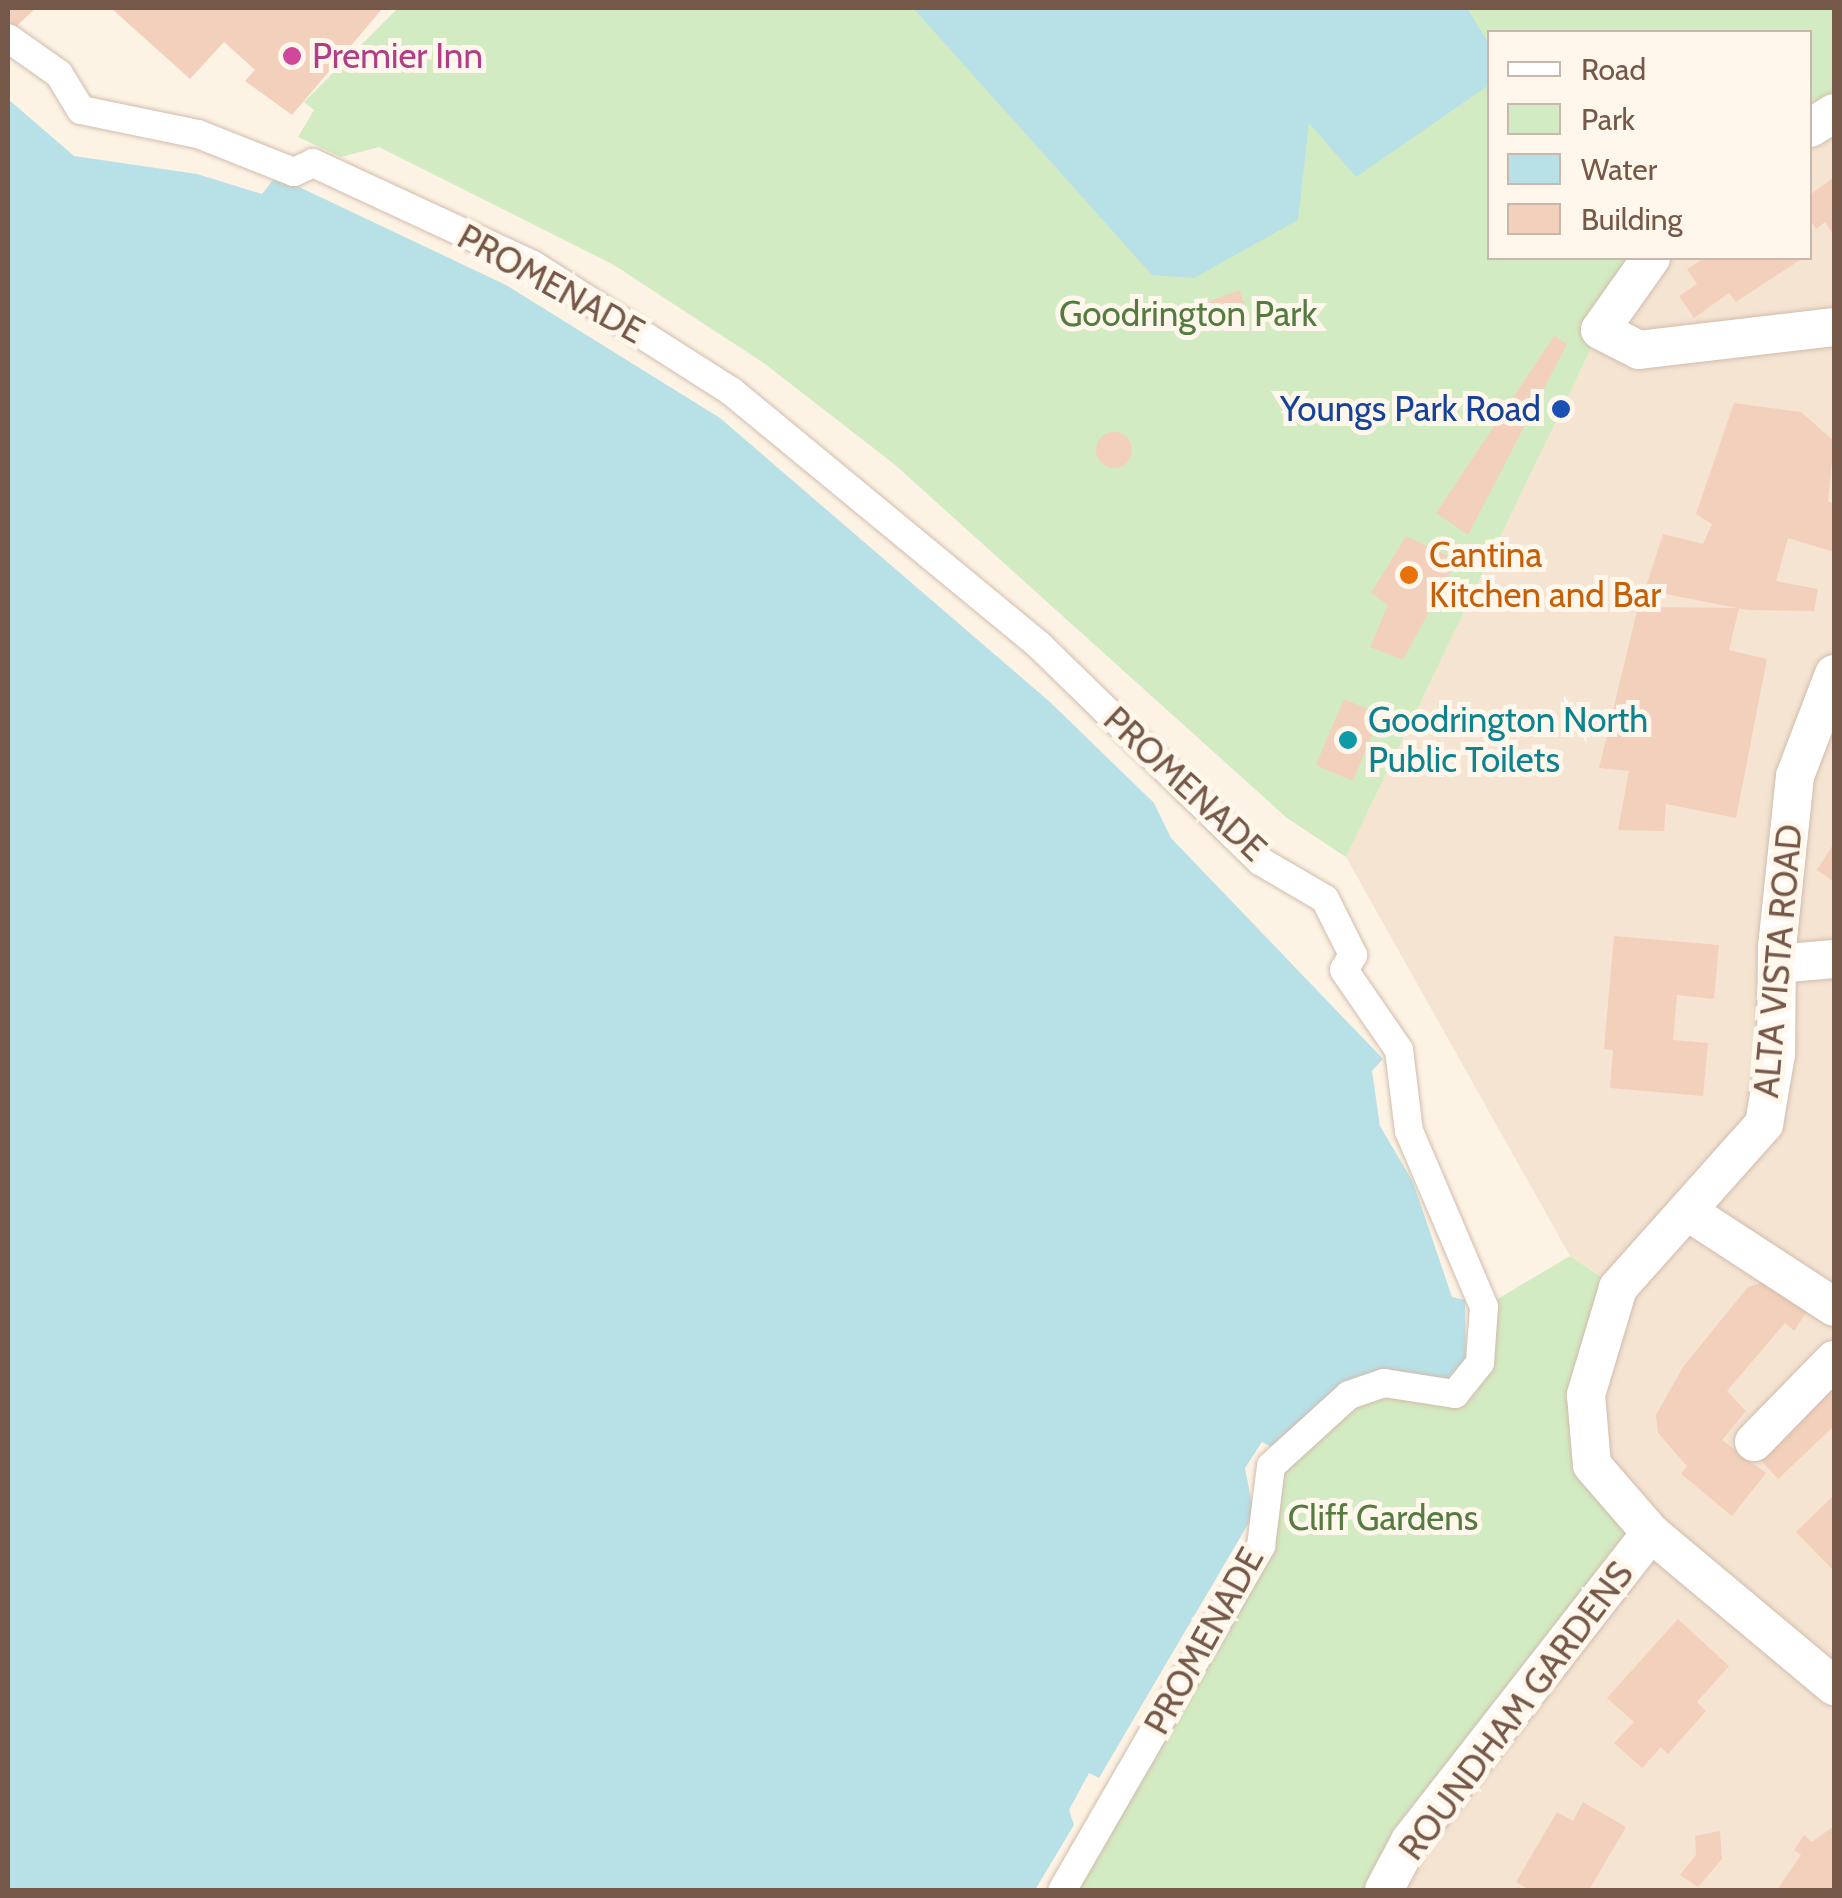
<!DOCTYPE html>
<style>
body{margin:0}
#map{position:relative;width:1842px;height:1898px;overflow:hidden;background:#fdf3e4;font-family:Cabin,sans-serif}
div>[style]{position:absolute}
.residential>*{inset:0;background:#f5e4d2}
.green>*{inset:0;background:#d3ebc2}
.water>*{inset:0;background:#b8e1e7}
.building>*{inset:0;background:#f3d0bb;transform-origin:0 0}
.round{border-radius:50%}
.roads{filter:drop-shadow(0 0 2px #d1bcad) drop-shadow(0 0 2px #d1bcad)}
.pedestrian>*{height:28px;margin:-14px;padding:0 14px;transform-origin:14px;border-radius:14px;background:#fff}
.minor>*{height:38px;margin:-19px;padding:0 19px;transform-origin:19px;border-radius:19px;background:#fff}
.dots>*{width:28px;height:28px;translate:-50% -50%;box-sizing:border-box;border:5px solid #fff7eb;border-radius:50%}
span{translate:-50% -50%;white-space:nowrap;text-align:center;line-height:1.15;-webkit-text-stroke:10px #fff7eb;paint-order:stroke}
.hotel-label{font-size:35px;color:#b23c85}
.left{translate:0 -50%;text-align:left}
.street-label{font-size:35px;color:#765849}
.park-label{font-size:35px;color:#547c41}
.transit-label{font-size:35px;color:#164399}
.right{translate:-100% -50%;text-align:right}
.food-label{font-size:35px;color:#c56008}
.culture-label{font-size:35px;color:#0d838f}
.frame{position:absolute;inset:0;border:10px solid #765849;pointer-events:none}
.legend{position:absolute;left:1487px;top:30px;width:325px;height:230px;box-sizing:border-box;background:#fff7eb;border:2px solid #c8b7aa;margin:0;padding:12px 18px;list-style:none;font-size:30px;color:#765849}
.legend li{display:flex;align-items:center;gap:20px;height:50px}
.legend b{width:50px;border:2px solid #c8b7aa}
</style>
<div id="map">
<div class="residential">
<div style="clip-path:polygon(1834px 113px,1834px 1890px,1384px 1890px,1592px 1465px,1618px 1287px,1570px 1256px,1346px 857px,1600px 330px,1651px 258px,1810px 258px,1810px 128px)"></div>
</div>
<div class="green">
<div style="clip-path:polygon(398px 8px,1834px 8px,1834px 113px,1810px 128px,1810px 32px,1490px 32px,1490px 258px,1651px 258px,1600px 330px,1346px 857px,1287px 818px,894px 464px,765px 364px,614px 265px,379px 147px,341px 157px,298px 137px,314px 110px,304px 102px)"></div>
<div style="clip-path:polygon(1570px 1256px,1618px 1288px,1592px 1465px,1651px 1533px,1384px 1890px,1062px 1890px,1261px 1546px,1262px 1491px,1349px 1395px,1455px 1394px,1484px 1307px)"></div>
</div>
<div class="water">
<div style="clip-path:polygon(913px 8px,1467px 8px,1489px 44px,1489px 85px,1356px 177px,1309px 123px,1298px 220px,1194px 278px,1152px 275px)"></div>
<div style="clip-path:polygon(8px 99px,74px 156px,197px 174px,262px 194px,276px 176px,506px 285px,720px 418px,1050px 702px,1154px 803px,1171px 838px,1383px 1059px,1372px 1071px,1380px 1126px,1413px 1182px,1452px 1297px,1465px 1300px,1466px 1360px,1448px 1385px,1349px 1382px,1274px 1448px,1262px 1442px,1245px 1468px,1254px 1514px,1099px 1778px,1089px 1773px,1069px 1810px,1074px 1825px,1035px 1890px,8px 1890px)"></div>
</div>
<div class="building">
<div style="clip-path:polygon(8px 8px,36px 8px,12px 30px)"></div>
<div style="clip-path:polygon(111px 8px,380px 8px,382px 9px,292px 115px,245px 81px,255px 70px,224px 42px,190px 79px)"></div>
<div style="clip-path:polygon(1834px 177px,1834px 236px,1825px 222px,1816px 229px,1810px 219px,1810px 195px)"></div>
<div style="clip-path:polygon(1705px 258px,1803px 258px,1736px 302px,1729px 293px,1694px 318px,1679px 296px,1697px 284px,1687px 269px)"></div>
<div style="left:1239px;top:290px;width:22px;height:42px;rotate:69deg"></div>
<div style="clip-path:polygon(1554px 336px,1567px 344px,1468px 535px,1436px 513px)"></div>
<div style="clip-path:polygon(1734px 403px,1801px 412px,1834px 441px,1828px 501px,1834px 505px,1834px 552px,1788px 538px,1776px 581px,1818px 589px,1814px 611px,1748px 610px,1645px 590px,1663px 534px,1703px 544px,1712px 524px,1696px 514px)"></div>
<div class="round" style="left:1096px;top:432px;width:36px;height:36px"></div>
<div style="clip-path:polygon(1406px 536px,1457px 560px,1403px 660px,1370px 647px,1388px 605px,1371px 593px)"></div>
<div style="clip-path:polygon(1638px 607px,1739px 608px,1729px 650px,1767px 659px,1736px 818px,1666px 804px,1664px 831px,1618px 830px,1629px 771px,1599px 768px)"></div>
<div style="left:1344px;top:699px;width:40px;height:72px;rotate:23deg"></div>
<div style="clip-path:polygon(1834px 843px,1834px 882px,1817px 870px)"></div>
<div style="clip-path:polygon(1614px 936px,1719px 945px,1714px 999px,1677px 995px,1673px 1040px,1708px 1043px,1703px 1096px,1610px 1088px,1613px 1050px,1604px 1049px)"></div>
<div style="clip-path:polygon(1764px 1282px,1810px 1307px,1794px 1331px,1785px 1323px,1727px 1391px,1746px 1411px,1722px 1440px,1766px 1473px,1732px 1516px,1681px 1474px,1687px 1466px,1658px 1433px,1656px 1415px,1683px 1367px,1748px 1287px)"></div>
<div style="clip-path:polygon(1834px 1384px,1834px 1426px,1778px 1479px,1758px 1457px)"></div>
<div style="clip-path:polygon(1834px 1495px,1834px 1571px,1796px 1532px)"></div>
<div style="clip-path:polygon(1678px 1619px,1729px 1666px,1697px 1702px,1706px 1711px,1668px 1754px,1661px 1747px,1642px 1768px,1614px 1743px,1634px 1722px,1607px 1698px)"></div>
<div style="clip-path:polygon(1583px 1802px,1626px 1827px,1589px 1890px,1530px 1890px,1516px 1882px,1557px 1812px,1573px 1821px)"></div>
<div style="clip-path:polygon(1834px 1826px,1834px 1890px,1777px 1890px,1801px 1855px,1794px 1850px,1804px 1835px,1812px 1842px)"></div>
<div style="clip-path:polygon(1720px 1831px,1722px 1859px,1698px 1887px,1680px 1875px,1696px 1855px,1695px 1836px)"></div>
</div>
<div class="roads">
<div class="pedestrian">
<div style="left:8px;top:38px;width:62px;rotate:35.2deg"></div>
<div style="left:59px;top:74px;width:42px;rotate:58.6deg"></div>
<div style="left:81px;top:110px;width:119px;rotate:11.6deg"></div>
<div style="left:198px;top:134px;width:103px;rotate:21.6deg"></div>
<div style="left:294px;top:172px;width:21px;rotate:-25deg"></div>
<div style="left:313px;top:163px;width:242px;rotate:24.9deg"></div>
<div style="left:533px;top:265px;width:235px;rotate:32.5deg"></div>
<div style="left:731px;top:391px;width:401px;rotate:39.5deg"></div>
<div style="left:1040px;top:646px;width:308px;rotate:44.3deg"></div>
<div style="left:1260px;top:861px;width:75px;rotate:30.3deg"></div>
<div style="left:1325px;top:899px;width:63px;rotate:63.4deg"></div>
<div style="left:1353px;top:955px;width:17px;rotate:121deg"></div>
<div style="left:1344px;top:970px;width:97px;rotate:55.5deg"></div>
<div style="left:1399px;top:1050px;width:82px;rotate:83deg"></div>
<div style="left:1409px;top:1131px;width:191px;rotate:66.9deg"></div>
<div style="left:1484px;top:1307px;width:56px;rotate:94.1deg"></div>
<div style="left:1480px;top:1363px;width:40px;rotate:129deg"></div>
<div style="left:1455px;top:1394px;width:72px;rotate:-171.2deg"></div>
<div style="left:1384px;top:1383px;width:37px;rotate:161deg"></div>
<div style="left:1349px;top:1395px;width:105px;rotate:137.7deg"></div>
<div style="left:1271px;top:1466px;width:81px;rotate:97.1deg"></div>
<div style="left:1261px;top:1546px;width:397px;rotate:120deg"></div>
</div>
<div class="minor">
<div style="left:1810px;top:128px;width:28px;rotate:-32deg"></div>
<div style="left:1651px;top:258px;width:88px;rotate:125.3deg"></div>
<div style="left:1600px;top:330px;width:44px;rotate:27.1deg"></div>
<div style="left:1639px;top:350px;width:196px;rotate:-6.7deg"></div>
<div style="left:1834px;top:674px;width:109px;rotate:110.9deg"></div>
<div style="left:1795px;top:776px;width:171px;rotate:96deg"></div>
<div style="left:1777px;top:946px;width:108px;rotate:90.5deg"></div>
<div style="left:1776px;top:1054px;width:71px;rotate:99.7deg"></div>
<div style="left:1764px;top:1124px;width:220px;rotate:131.7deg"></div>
<div style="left:1618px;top:1288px;width:112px;rotate:106.7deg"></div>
<div style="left:1586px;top:1395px;width:70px;rotate:85.1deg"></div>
<div style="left:1592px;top:1465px;width:90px;rotate:49.1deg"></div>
<div style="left:1651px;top:1533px;width:239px;rotate:39.9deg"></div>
<div style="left:1777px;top:964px;width:57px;rotate:-5deg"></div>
<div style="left:1690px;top:1213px;width:172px;rotate:33.1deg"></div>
<div style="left:1754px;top:1442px;width:115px;rotate:-45.7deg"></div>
<div style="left:1384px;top:1890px;width:55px;rotate:-62deg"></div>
<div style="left:1410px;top:1841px;width:391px;rotate:-52deg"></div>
</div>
</div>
<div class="dots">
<div style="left:292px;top:56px;background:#d1479c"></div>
<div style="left:1561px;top:409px;background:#1a4fb4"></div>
<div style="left:1409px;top:575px;background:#e8710a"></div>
<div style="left:1348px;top:740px;background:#0f9aa8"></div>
</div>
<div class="hotel-label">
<span class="left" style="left:312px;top:56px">Premier Inn</span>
</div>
<div class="street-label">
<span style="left:551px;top:284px;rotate:29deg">PROMENADE</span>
<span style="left:1185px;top:784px;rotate:43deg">PROMENADE</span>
<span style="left:1778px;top:961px;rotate:-85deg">ALTA VISTA ROAD</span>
<span style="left:1204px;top:1641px;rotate:-61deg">PROMENADE</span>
<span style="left:1516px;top:1711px;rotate:-53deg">ROUNDHAM GARDENS</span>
</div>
<div class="park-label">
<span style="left:1188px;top:314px">Goodrington Park</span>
<span style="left:1383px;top:1518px">Cliff Gardens</span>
</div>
<div class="transit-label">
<span class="right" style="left:1541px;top:409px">Youngs Park Road</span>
</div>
<div class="food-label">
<span class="left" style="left:1429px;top:575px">Cantina<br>Kitchen and Bar</span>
</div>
<div class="culture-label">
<span class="left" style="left:1368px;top:740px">Goodrington North<br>Public Toilets</span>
</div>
<div class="frame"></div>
<ul class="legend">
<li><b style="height:12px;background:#fff"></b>Road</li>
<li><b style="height:28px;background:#d3ebc2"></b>Park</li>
<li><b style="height:28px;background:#b8e1e7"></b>Water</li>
<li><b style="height:28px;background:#f3d0bb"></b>Building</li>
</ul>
</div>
